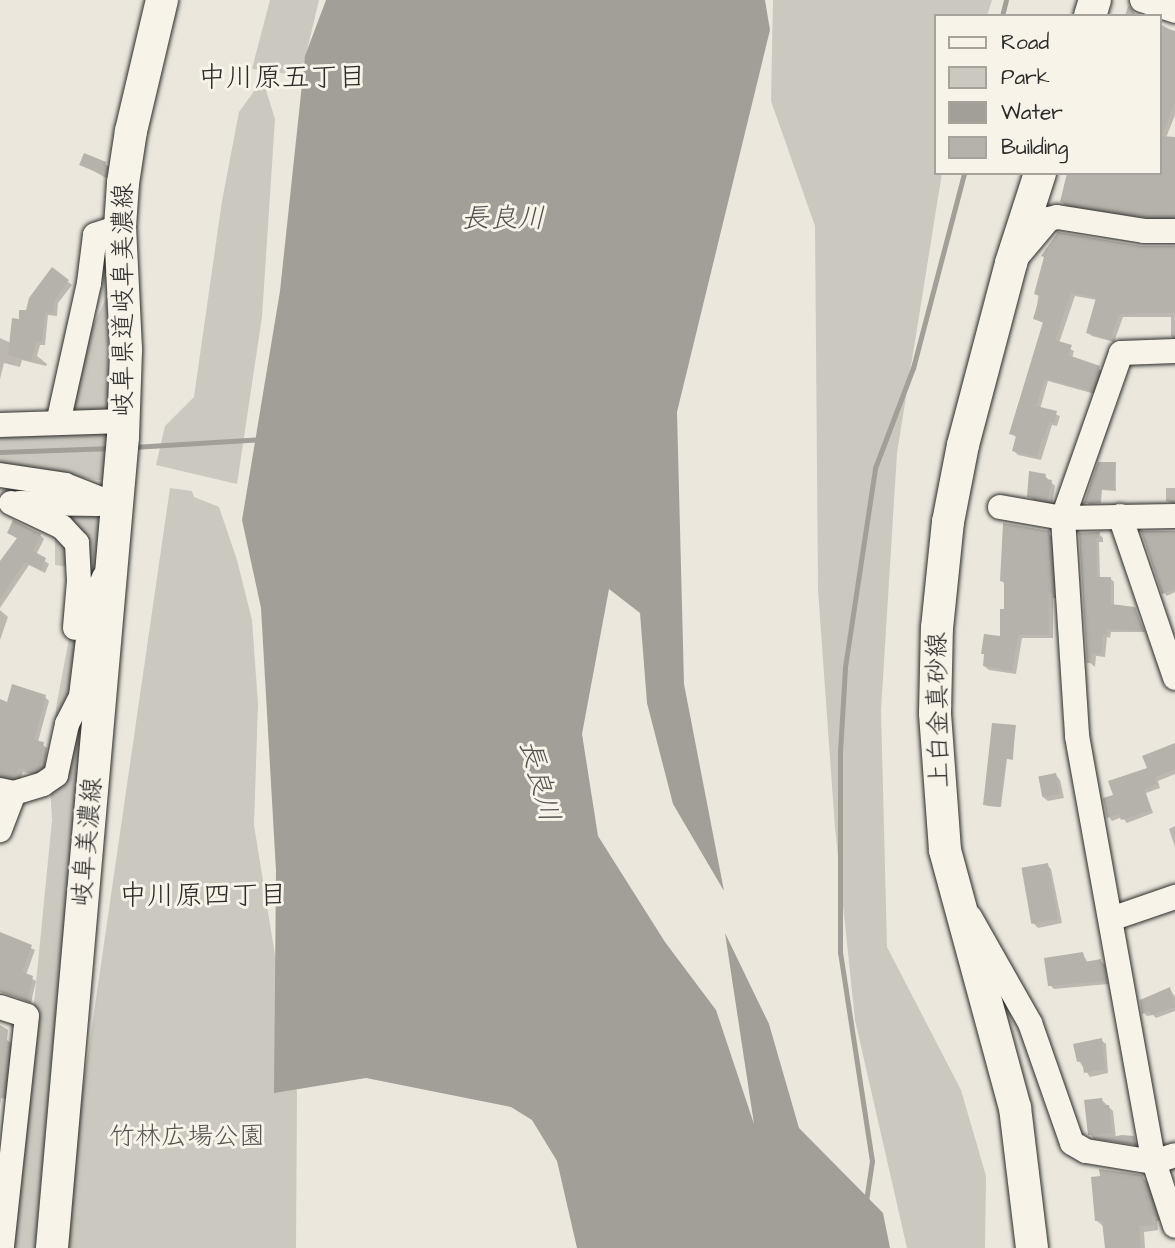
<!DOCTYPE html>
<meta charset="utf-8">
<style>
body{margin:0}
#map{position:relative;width:1175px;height:1248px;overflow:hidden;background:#ebe7dd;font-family:"Architects Daughter","Klee One",sans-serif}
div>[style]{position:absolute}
.green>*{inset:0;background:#cbc8bf}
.water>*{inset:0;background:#a29f98}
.shadow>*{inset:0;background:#0003}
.stream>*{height:5px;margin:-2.5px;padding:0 2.5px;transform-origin:2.5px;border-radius:2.5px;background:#a29f98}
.building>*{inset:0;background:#b5b2ab;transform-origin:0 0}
.roads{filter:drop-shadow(0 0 2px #2b2b2b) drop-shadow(0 0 2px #2b2b2b)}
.minor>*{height:24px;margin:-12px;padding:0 12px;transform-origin:12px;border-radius:12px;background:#f7f3e8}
.major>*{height:32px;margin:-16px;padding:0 16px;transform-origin:16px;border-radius:16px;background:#f7f3e8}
span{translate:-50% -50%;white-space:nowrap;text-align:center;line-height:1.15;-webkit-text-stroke:6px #f7f3e8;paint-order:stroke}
.street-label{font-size:26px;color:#2b2b2b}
.park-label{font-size:26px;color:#535250}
.neighbourhood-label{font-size:28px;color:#2b2b2b}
.water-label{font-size:28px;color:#555451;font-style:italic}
.legend{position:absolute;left:934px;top:14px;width:228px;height:161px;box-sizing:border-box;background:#f7f3e8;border:2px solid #a5a39c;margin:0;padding:9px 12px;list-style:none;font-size:21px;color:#2b2b2b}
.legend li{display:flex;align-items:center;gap:14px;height:35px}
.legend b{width:35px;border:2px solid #a5a39c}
</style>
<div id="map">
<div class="green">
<div style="clip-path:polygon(270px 0,319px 0,301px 76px,252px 69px)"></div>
<div style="clip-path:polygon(773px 0,992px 0,987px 16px,935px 16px,935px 173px,942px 173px,897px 453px,881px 710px,887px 947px,961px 1090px,986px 1176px,985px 1248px,907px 1248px,855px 1020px,835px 828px,818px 590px,815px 226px,771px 101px)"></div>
<div style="clip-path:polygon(260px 83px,265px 87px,275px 119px,262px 317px,237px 484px,156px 465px,165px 426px,194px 397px,222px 201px,239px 112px)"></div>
<div style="clip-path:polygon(107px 297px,109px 409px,103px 481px,24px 468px,0 469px,0 434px,62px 431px,91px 329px)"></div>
<div style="clip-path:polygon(170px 488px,192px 491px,194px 497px,219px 507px,237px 560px,252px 620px,258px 704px,254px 825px,297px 1092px,296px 1248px,63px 1248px,79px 1116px)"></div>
<div style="clip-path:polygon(90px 510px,100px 519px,35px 1248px,10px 1248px,52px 820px,49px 769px,57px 702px,82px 569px,55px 565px,55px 534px,41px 511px)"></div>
</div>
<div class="water">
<div style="clip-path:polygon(326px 0,765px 0,770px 30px,677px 412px,684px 684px,724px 891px,673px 804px,647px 703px,640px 613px,609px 589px,582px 734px,598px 836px,665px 942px,716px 1010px,754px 1124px,725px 933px,769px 1024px,799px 1128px,883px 1213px,890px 1248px,577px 1248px,557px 1161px,532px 1120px,511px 1107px,366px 1078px,274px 1093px,276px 871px,261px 608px,242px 520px,280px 291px,305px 56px)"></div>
</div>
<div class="shadow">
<div style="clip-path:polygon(1128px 6px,1131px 8px,1137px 16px,1125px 16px)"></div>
<div style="clip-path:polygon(1159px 23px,1169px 29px,1168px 34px,1175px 36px,1175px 115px,1160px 153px,1175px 156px,1175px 219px,1150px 219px,1066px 206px,1062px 202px,1159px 173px)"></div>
<div style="clip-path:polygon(81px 164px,105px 164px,110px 168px,106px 178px)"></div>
<div style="clip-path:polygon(1058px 234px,1142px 247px,1175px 248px,1175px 340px,1171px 336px,1171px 317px,1123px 317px,1114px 342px,1092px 336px,1088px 333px,1097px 300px,1075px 296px,1059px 343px,1074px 351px,1072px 358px,1103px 371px,1095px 394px,1048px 381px,1040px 409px,1060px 416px,1057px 426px,1052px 425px,1041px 460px,1018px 455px,1014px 451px,1017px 438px,1011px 433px,1045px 324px,1035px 319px,1045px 250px)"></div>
<div style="clip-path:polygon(53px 269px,72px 285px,58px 303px,57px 316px,48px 315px,45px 345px,40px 345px,37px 356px,47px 364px,46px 366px,22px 360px,20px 367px,4px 363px,0 379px,0 338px,11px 343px,20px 321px)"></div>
<div style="clip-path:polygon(1115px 464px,1116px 491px,1102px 490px,1101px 503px,1088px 504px)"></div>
<div style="clip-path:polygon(1045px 476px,1055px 486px,1052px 504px,1034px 500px,1029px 496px)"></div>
<div style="clip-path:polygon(1166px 488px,1175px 488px,1175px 504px,1166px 501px)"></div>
<div style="clip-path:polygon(1175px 531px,1175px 592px,1167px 596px,1164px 593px)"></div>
<div style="clip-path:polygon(1048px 532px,1052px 537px,1056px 598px,1053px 598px,1053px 638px,1022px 638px,1016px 674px,989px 670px,984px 666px,1002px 639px,1005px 611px,1005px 584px,1002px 581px)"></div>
<div style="clip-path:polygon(9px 533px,40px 535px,44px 539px,36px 555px,49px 564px,45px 573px,29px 565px,0 608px,0 564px,18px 539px)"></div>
<div style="clip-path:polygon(1081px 534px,1099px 534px,1103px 538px,1103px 542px,1099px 542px,1100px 578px,1110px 578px,1114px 582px,1114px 606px,1134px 608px,1145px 632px,1111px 632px,1110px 638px,1107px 637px,1105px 657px,1096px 656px,1095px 667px,1089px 662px)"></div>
<div style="clip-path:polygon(0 610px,8px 617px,0 640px)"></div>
<div style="clip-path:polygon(45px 697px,49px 701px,38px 742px,47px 748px,44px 772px,39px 775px,23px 772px,19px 781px,0 781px,0 701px,8px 704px)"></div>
<div style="clip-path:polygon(1015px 727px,1013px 760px,1007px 759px,1001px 807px,987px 806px)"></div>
<div style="clip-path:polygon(1175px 744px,1175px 774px,1158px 781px,1160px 788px,1146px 793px,1153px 813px,1127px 823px,1122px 817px,1112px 821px,1109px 817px,1115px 796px)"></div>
<div style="clip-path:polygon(1056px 775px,1060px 780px,1064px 798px,1048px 801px,1043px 797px)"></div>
<div style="clip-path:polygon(1175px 826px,1175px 847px,1169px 829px)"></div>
<div style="clip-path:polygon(1047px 865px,1051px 869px,1062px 923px,1038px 928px,1033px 923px)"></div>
<div style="clip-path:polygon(0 933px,35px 950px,26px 975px,36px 981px,31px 1003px,0 990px)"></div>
<div style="clip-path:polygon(1083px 954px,1088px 963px,1101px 961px,1105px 965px,1108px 984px,1054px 989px,1050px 985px)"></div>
<div style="clip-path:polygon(1170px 989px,1175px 997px,1175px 1011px,1156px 1018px,1153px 1015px,1147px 1016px,1144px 1013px)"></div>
<div style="clip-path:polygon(0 1025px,8px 1030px,7px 1040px,12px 1044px,6px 1099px,1px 1098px,0 1106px)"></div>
<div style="clip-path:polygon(1101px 1040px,1106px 1044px,1108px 1073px,1090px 1077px,1079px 1061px)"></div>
<div style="clip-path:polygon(1102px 1100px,1113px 1111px,1116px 1139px,1134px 1138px,1136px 1145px,1094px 1139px,1090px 1134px)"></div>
<div style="clip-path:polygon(1142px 1177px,1148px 1183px,1160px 1221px,1157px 1221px,1158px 1230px,1144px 1232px,1145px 1248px,1106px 1248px,1103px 1226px,1097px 1221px)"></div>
</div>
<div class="stream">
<div style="left:1002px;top:16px;width:16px;rotate:-76deg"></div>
<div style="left:133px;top:447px;width:129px;rotate:-3.5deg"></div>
<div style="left:0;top:452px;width:112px;rotate:-2deg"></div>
<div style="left:866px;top:1201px;width:40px;rotate:-81.5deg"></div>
<div style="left:872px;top:1161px;width:210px;rotate:-98.7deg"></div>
<div style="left:840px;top:953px;width:201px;rotate:-90deg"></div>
<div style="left:840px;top:752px;width:85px;rotate:-86.6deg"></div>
<div style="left:845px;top:667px;width:201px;rotate:-81.4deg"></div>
<div style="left:875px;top:468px;width:107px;rotate:-69.2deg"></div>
<div style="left:913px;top:368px;width:202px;rotate:-75.3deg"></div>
</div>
<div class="building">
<div style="clip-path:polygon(1159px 26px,1175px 31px,1175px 102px,1162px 136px,1175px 137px,1175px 216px,1145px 216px,1060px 202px,1067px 173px,1159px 173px)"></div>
<div style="left:84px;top:153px;width:24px;height:13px;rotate:22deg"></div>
<div style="clip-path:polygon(1058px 232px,1142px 246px,1175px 246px,1175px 313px,1119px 314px,1110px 340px,1086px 333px,1096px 298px,1071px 293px,1055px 340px,1072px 345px,1068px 355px,1100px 366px,1091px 391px,1045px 379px,1036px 406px,1057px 411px,1054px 423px,1049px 422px,1044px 439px,1042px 438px,1037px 457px,1012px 451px,1016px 436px,1009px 434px,1043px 322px,1033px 319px,1040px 296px,1034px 294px,1044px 257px,1041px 256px)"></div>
<div style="clip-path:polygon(52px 267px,69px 280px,55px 299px,53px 313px,45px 312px,42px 342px,36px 341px,31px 361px,8px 355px,12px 318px,19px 319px,19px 310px,26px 310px,29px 298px)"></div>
<div style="clip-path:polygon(1098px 462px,1116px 462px,1115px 490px,1101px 489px,1100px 502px,1084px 503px)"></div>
<div style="clip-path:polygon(1029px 471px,1046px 474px,1045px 479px,1052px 480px,1048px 500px,1027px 497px)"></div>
<div style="clip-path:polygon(13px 520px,41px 534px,33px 551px,46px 558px,41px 570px,25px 562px,0 599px,0 561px,17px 538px,7px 533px)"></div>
<div style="clip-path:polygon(1003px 523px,1049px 531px,1053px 594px,1049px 594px,1049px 635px,1018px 635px,1012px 671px,983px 666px,984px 654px,981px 654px,984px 634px,1000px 636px,1000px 609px,1004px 609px,1004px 582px,1000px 581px)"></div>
<div style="clip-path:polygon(1141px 531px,1175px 531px,1175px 589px,1162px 594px)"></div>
<div style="clip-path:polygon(1100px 532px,1099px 538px,1096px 538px,1097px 577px,1111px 577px,1111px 604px,1135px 607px,1142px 627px,1142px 631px,1107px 629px,1107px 635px,1103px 634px,1101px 653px,1092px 653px,1091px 663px,1087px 663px,1079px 533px)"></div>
<div style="clip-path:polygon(12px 684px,46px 695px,34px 740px,44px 742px,40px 768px,34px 771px,19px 768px,13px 778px,0 776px,0 699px,7px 702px)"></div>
<div style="clip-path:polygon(992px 723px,1016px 725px,1012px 759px,1006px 759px,1000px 807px,983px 805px)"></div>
<div style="clip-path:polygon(1175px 743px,1175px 769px,1155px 777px,1157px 784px,1144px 789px,1151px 810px,1121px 820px,1119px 814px,1107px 818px,1103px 798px,1113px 795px,1108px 781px,1147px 768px,1142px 756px)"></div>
<div style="left:1056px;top:773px;width:21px;height:18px;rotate:79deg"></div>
<div style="left:1048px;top:863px;width:57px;height:27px;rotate:80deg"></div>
<div style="clip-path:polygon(0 932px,32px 945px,22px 972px,33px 976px,27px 1000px,0 992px)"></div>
<div style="clip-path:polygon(1083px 952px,1085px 962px,1101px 959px,1105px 981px,1048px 986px,1044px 958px)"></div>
<div style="clip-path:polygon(1170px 987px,1175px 1007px,1151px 1015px,1149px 1011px,1142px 1014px,1140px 1000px)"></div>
<div style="clip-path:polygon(1102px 1038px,1105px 1069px,1084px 1073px,1082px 1061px,1077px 1062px,1073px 1044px)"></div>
<div style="clip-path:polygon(1102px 1098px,1103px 1105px,1109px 1105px,1112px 1133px,1088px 1135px,1084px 1100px)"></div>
<div style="clip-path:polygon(1122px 1135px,1134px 1136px,1136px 1144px,1102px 1139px)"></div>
<div style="clip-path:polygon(1099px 1169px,1142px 1175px,1156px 1216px,1152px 1216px,1153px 1225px,1139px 1226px,1141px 1248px,1105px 1248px,1102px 1221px,1095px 1221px,1091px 1177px,1100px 1176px)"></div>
</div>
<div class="roads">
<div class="minor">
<div style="left:1142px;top:0;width:35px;rotate:18deg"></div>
<div style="left:1016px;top:258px;width:51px;rotate:-49.8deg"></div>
<div style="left:1049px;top:219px;width:8px;rotate:-14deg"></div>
<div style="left:1057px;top:217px;width:88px;rotate:9.1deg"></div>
<div style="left:1144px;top:231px;width:31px"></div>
<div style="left:1175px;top:351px;width:54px;rotate:177.9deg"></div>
<div style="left:1121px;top:353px;width:175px;rotate:109.4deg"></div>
<div style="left:1063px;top:518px;width:218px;rotate:86.3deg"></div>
<div style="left:1077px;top:736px;width:433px;rotate:79.8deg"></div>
<div style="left:1154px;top:1162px;width:67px;rotate:71.8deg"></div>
<div style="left:58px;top:423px;width:143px;rotate:-77.5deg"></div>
<div style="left:89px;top:283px;width:48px;rotate:-82.9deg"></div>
<div style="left:95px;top:235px;width:26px;rotate:-18deg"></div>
<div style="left:0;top:425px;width:124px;rotate:-1.8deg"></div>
<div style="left:0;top:475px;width:66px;rotate:8.7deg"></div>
<div style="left:65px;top:485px;width:55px;rotate:21.4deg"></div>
<div style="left:11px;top:503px;width:56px;rotate:25.2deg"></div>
<div style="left:62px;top:527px;width:22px;rotate:47deg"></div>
<div style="left:77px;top:543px;width:38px;rotate:87deg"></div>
<div style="left:79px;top:581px;width:47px;rotate:94.9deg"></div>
<div style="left:19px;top:503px;width:79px;rotate:0.7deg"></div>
<div style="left:1000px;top:507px;width:64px;rotate:9.9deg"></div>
<div style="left:1063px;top:518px;width:112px;rotate:-1deg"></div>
<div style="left:1120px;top:516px;width:171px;rotate:71.2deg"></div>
<div style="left:0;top:790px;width:14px;rotate:12deg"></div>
<div style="left:14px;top:793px;width:40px;rotate:111deg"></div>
<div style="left:14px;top:793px;width:30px;rotate:-17deg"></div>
<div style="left:43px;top:784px;width:16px;rotate:-35deg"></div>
<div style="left:56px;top:775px;width:52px;rotate:-77.8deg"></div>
<div style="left:67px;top:724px;width:31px;rotate:-63deg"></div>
<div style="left:81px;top:696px;width:90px;rotate:-83deg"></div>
<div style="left:92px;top:607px;width:32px;rotate:-68deg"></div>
<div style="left:970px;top:917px;width:122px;rotate:60.5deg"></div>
<div style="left:1030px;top:1023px;width:127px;rotate:70.7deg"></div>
<div style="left:1072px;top:1143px;width:16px;rotate:30deg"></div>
<div style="left:1086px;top:1151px;width:69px;rotate:9.2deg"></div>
<div style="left:1154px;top:1162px;width:22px;rotate:-18deg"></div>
<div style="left:1111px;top:919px;width:68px;rotate:-19deg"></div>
<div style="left:0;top:1007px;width:28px;rotate:18deg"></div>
<div style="left:27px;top:1016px;width:233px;rotate:96.2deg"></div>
</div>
<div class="major">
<div style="left:1090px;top:16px;width:17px;rotate:-73deg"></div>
<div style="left:52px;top:1248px;width:814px;rotate:-85deg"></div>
<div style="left:123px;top:437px;width:88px;rotate:-88deg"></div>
<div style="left:126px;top:349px;width:122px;rotate:-92.8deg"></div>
<div style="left:120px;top:227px;width:44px;rotate:-86.1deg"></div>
<div style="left:123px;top:183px;width:53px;rotate:-81.3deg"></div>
<div style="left:131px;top:131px;width:135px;rotate:-76.7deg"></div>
<div style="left:1032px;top:1248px;width:141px;rotate:-96.9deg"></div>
<div style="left:1015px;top:1108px;width:267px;rotate:-105.2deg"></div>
<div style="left:945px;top:850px;width:137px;rotate:-94.2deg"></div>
<div style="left:935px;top:713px;width:85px;rotate:-88.7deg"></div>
<div style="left:937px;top:628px;width:107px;rotate:-84.1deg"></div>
<div style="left:948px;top:522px;width:78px;rotate:-79deg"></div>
<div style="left:963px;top:445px;width:188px;rotate:-75.2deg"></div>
<div style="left:1011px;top:263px;width:95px;rotate:-72.1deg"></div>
</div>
</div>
<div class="street-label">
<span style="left:124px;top:300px;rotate:-90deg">岐阜県道岐阜美濃線</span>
<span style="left:939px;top:710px;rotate:-91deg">上白金真砂線</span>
<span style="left:88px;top:842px;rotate:-85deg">岐阜美濃線</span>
</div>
<div class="park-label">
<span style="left:187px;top:1137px">竹林広場公園</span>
</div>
<div class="neighbourhood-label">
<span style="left:282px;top:78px">中川原五丁目</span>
<span style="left:203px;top:896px">中川原四丁目</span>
</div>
<div class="water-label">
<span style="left:503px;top:219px">長良川</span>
<span style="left:539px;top:781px;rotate:75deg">長良川</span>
</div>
<ul class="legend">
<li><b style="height:9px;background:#f7f3e8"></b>Road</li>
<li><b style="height:19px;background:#cbc8bf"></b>Park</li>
<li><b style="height:19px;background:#a29f98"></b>Water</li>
<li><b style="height:19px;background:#b5b2ab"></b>Building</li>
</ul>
</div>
